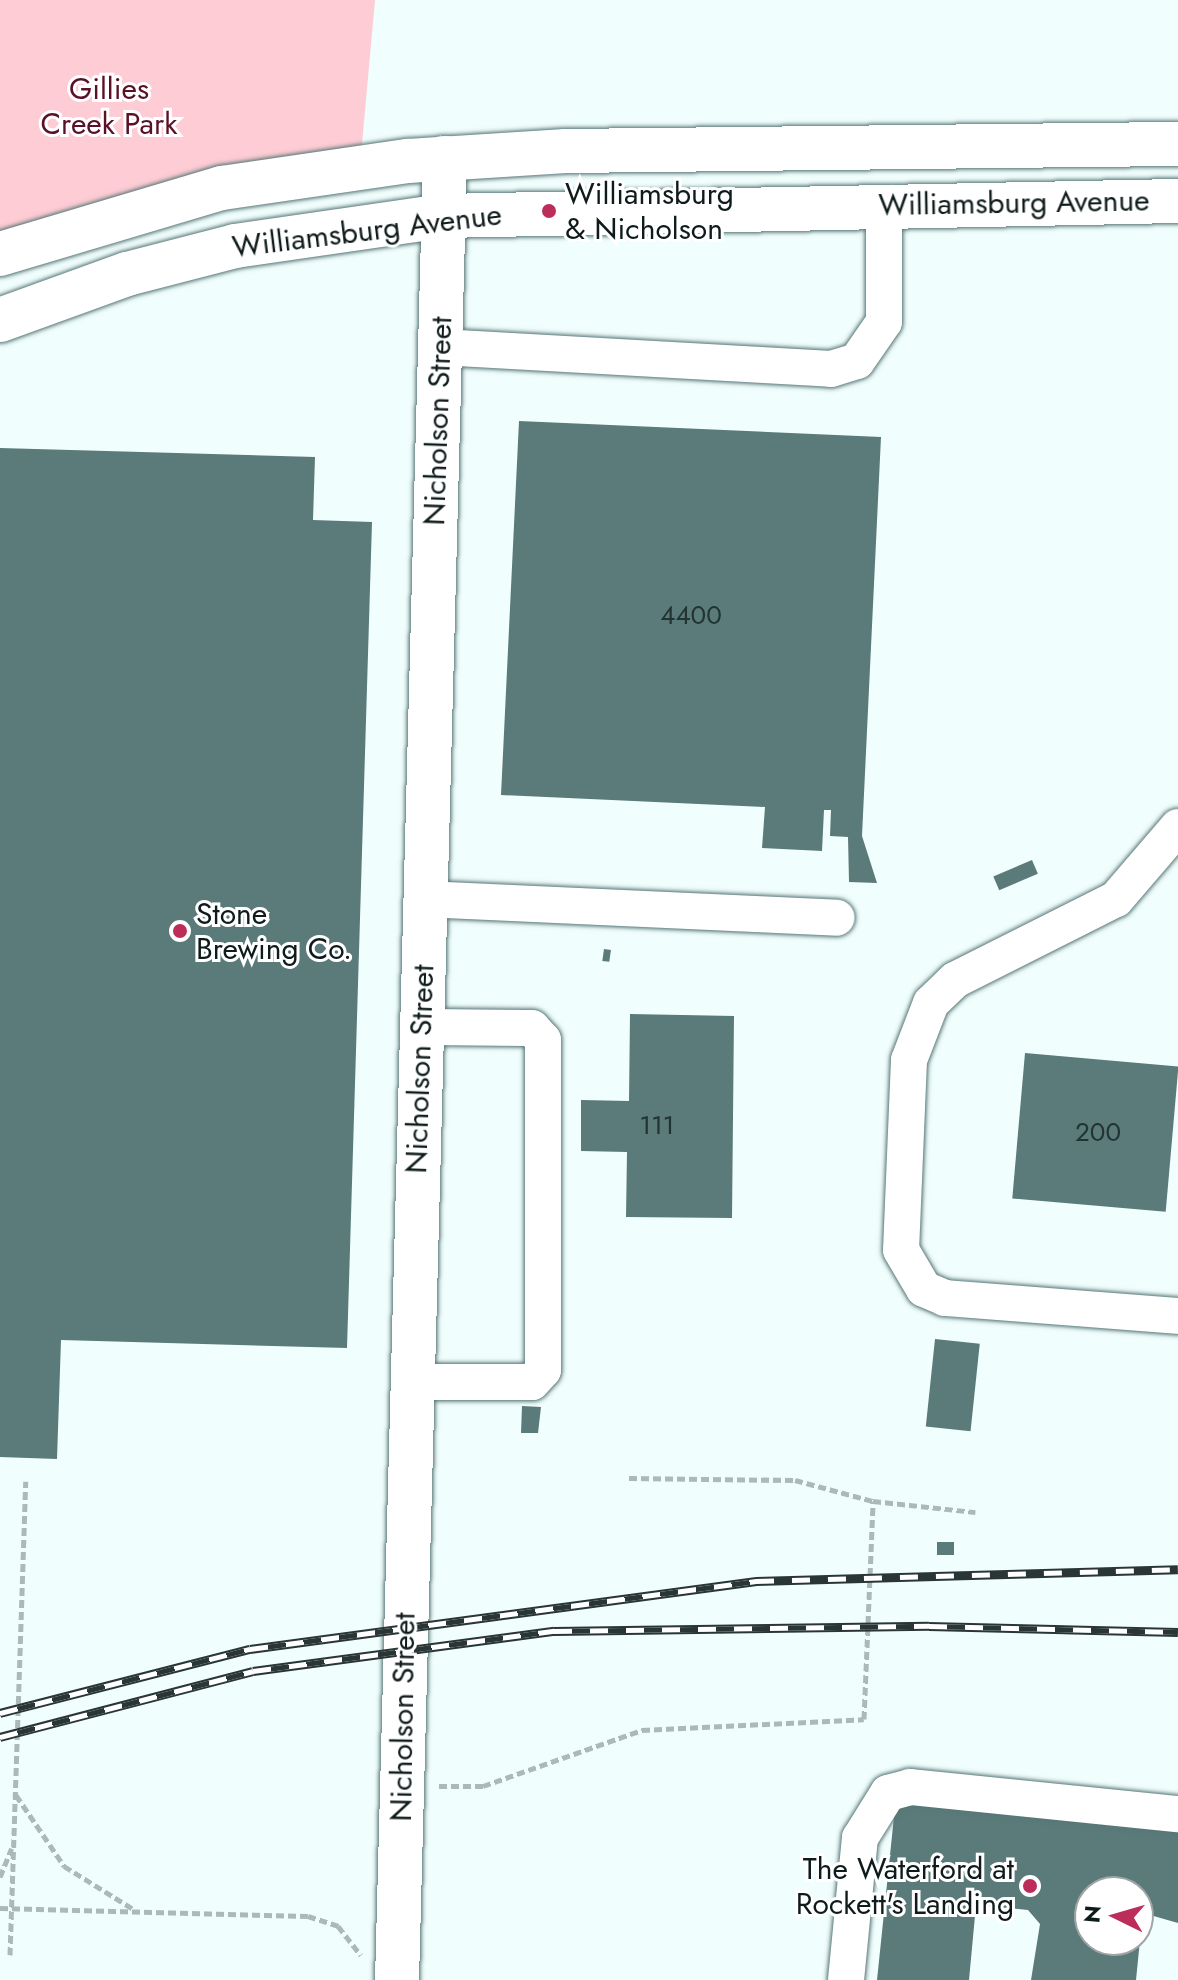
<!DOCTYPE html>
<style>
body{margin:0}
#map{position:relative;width:1178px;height:1980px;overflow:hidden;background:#f0fefd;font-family:Jost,sans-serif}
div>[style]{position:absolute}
.green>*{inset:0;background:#fdccd4}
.building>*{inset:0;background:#5b7a7a;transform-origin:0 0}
.path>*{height:5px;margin-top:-2.5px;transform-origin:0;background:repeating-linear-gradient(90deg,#abb9b8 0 8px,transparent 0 12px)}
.roads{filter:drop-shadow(0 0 2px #577676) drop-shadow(0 0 2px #577676)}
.minor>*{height:36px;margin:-18px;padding:0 18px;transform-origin:18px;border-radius:18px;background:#fff}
.major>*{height:44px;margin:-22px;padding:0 22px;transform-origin:22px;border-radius:22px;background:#fff}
.rail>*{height:9px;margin-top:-4.5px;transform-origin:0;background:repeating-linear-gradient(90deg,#fff 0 18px,#2a3636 0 36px);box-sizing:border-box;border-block:2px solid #2a3636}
.dots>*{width:22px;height:22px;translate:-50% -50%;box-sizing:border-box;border:4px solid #fff;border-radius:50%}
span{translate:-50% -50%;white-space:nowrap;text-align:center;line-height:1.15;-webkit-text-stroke:6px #fff;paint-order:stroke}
.number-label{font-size:26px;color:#233}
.number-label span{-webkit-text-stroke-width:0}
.park-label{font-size:30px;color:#5a1027}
.poi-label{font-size:30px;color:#0f1b1b}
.left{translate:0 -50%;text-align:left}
.right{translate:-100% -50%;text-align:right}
.street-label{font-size:30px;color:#0f1b1b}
.north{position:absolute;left:1074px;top:1876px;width:80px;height:80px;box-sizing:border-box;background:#fff;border:2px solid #9fa4a4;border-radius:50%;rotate:275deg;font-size:22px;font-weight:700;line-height:32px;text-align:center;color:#0f1b1b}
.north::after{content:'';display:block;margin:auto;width:28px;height:36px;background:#bc2d59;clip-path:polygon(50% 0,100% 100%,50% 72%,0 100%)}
</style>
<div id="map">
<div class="green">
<div style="clip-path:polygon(0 0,375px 0,360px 166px,0 254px)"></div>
</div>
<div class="building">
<div style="clip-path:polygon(519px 421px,881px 437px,862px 836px,877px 883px,849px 882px,848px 837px,830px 836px,831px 810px,824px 810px,822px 851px,762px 848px,765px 807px,501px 795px)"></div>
<div style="clip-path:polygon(0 448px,315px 457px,313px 520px,372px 522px,347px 1348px,61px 1340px,57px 1459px,0 1457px)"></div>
<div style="left:1032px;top:860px;width:15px;height:42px;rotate:67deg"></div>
<div style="left:604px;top:949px;width:7px;height:12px;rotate:8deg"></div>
<div style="clip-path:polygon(630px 1014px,734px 1016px,732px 1218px,626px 1217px,627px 1152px,581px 1151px,581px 1100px,629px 1101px)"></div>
<div style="left:1025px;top:1053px;width:154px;height:146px;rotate:5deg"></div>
<div style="left:935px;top:1339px;width:45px;height:88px;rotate:6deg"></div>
<div style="clip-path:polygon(522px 1406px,541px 1407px,538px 1433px,521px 1433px)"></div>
<div style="left:937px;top:1542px;width:17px;height:13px"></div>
<div style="clip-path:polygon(907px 1798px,1178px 1822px,1178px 1923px,1150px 1915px,1138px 1937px,1138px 1892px,1090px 1892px,1090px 1940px,1140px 1940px,1136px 1980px,1031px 1980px,1040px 1924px,1028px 1910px,976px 1905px,969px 1980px,877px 1980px,895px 1807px)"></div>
</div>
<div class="path">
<div style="left:629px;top:1478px;width:166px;rotate:0.7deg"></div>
<div style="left:795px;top:1480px;width:81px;rotate:15.1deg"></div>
<div style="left:873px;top:1501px;width:103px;rotate:6.2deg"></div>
<div style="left:439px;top:1786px;width:44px"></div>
<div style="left:483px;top:1786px;width:169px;rotate:-19.4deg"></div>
<div style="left:642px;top:1730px;width:222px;rotate:-2.8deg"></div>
<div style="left:864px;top:1719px;width:218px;rotate:-87.6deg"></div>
<div style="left:16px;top:1795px;width:86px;rotate:55.9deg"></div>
<div style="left:64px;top:1866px;width:84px;rotate:31.8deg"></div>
<div style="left:0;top:1877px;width:31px;rotate:-68deg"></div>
<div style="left:0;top:1908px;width:308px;rotate:1.5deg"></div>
<div style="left:308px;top:1916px;width:32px;rotate:18deg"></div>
<div style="left:338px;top:1926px;width:37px;rotate:52deg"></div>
<div style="left:10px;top:1955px;width:474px;rotate:-88.1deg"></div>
</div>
<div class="roads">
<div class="minor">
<div style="left:440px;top:347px;width:392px;rotate:3.2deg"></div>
<div style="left:831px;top:369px;width:27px;rotate:-17deg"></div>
<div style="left:857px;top:361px;width:47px;rotate:-55.3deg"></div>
<div style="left:884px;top:322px;width:116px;rotate:-90deg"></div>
<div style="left:1178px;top:827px;width:95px;rotate:130.7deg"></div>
<div style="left:1116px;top:899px;width:180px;rotate:153.3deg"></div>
<div style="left:955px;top:980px;width:33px;rotate:136deg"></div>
<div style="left:931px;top:1003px;width:61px;rotate:111.1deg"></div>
<div style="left:909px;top:1060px;width:190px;rotate:92.4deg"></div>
<div style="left:901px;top:1250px;width:45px;rotate:59.5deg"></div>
<div style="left:924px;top:1289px;width:23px;rotate:23deg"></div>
<div style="left:945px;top:1298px;width:234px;rotate:4.4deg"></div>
<div style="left:425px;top:899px;width:412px;rotate:2.6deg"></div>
<div style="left:411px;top:1382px;width:121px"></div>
<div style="left:532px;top:1382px;width:16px;rotate:-47deg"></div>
<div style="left:543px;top:1370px;width:330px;rotate:-90deg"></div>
<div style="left:543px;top:1040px;width:16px;rotate:-133deg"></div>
<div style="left:532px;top:1028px;width:111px;rotate:-179.5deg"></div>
<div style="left:846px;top:1980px;width:143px;rotate:-84.4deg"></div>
<div style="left:860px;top:1838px;width:53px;rotate:-58.1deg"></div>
<div style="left:888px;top:1793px;width:23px;rotate:-15deg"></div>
<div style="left:910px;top:1787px;width:269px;rotate:5.8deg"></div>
</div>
<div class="major">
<div style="left:0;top:254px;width:232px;rotate:-16.6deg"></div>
<div style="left:222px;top:188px;width:188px;rotate:-8.3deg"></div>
<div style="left:408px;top:161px;width:158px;rotate:-3.6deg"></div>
<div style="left:566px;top:151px;width:612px;rotate:-0.66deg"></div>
<div style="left:0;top:320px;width:135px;rotate:-19.9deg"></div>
<div style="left:127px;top:274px;width:112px;rotate:-14.5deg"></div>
<div style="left:235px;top:246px;width:210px;rotate:-8.2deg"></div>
<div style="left:443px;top:216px;width:735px;rotate:-1.17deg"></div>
<div style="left:397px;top:1980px;width:1823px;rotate:-88.49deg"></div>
</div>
</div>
<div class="rail">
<div style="left:0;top:1713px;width:258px;rotate:-14.4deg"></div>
<div style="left:250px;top:1649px;width:511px;rotate:-7.65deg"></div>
<div style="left:756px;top:1581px;width:422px;rotate:-1.6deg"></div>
<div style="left:0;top:1737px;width:261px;rotate:-14.6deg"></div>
<div style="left:253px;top:1671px;width:304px;rotate:-7.6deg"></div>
<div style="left:554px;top:1631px;width:375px;rotate:-0.8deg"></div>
<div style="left:929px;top:1626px;width:249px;rotate:1.4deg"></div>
</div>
<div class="dots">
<div style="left:549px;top:211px;background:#bc2d59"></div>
<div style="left:180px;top:931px;background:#bc2d59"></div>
<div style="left:1030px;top:1886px;background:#bc2d59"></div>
</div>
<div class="number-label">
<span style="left:691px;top:616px">4400</span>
<span style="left:657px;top:1126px">111</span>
<span style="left:1098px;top:1133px">200</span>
</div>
<div class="park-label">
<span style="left:109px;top:106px">Gillies<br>Creek Park</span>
</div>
<div class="poi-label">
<span class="left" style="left:565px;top:211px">Williamsburg<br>&amp; Nicholson</span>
<span class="left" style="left:196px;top:931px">Stone<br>Brewing Co.</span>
<span class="right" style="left:1014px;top:1886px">The Waterford at<br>Rockett's Landing</span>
</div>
<div class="street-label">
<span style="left:1014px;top:203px;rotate:-1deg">Williamsburg Avenue</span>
<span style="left:367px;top:231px;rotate:-7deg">Williamsburg Avenue</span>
<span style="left:438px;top:421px;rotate:-88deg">Nicholson Street</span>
<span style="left:420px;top:1069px;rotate:-88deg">Nicholson Street</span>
<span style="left:403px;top:1717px;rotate:-89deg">Nicholson Street</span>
</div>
<div class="north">N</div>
</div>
